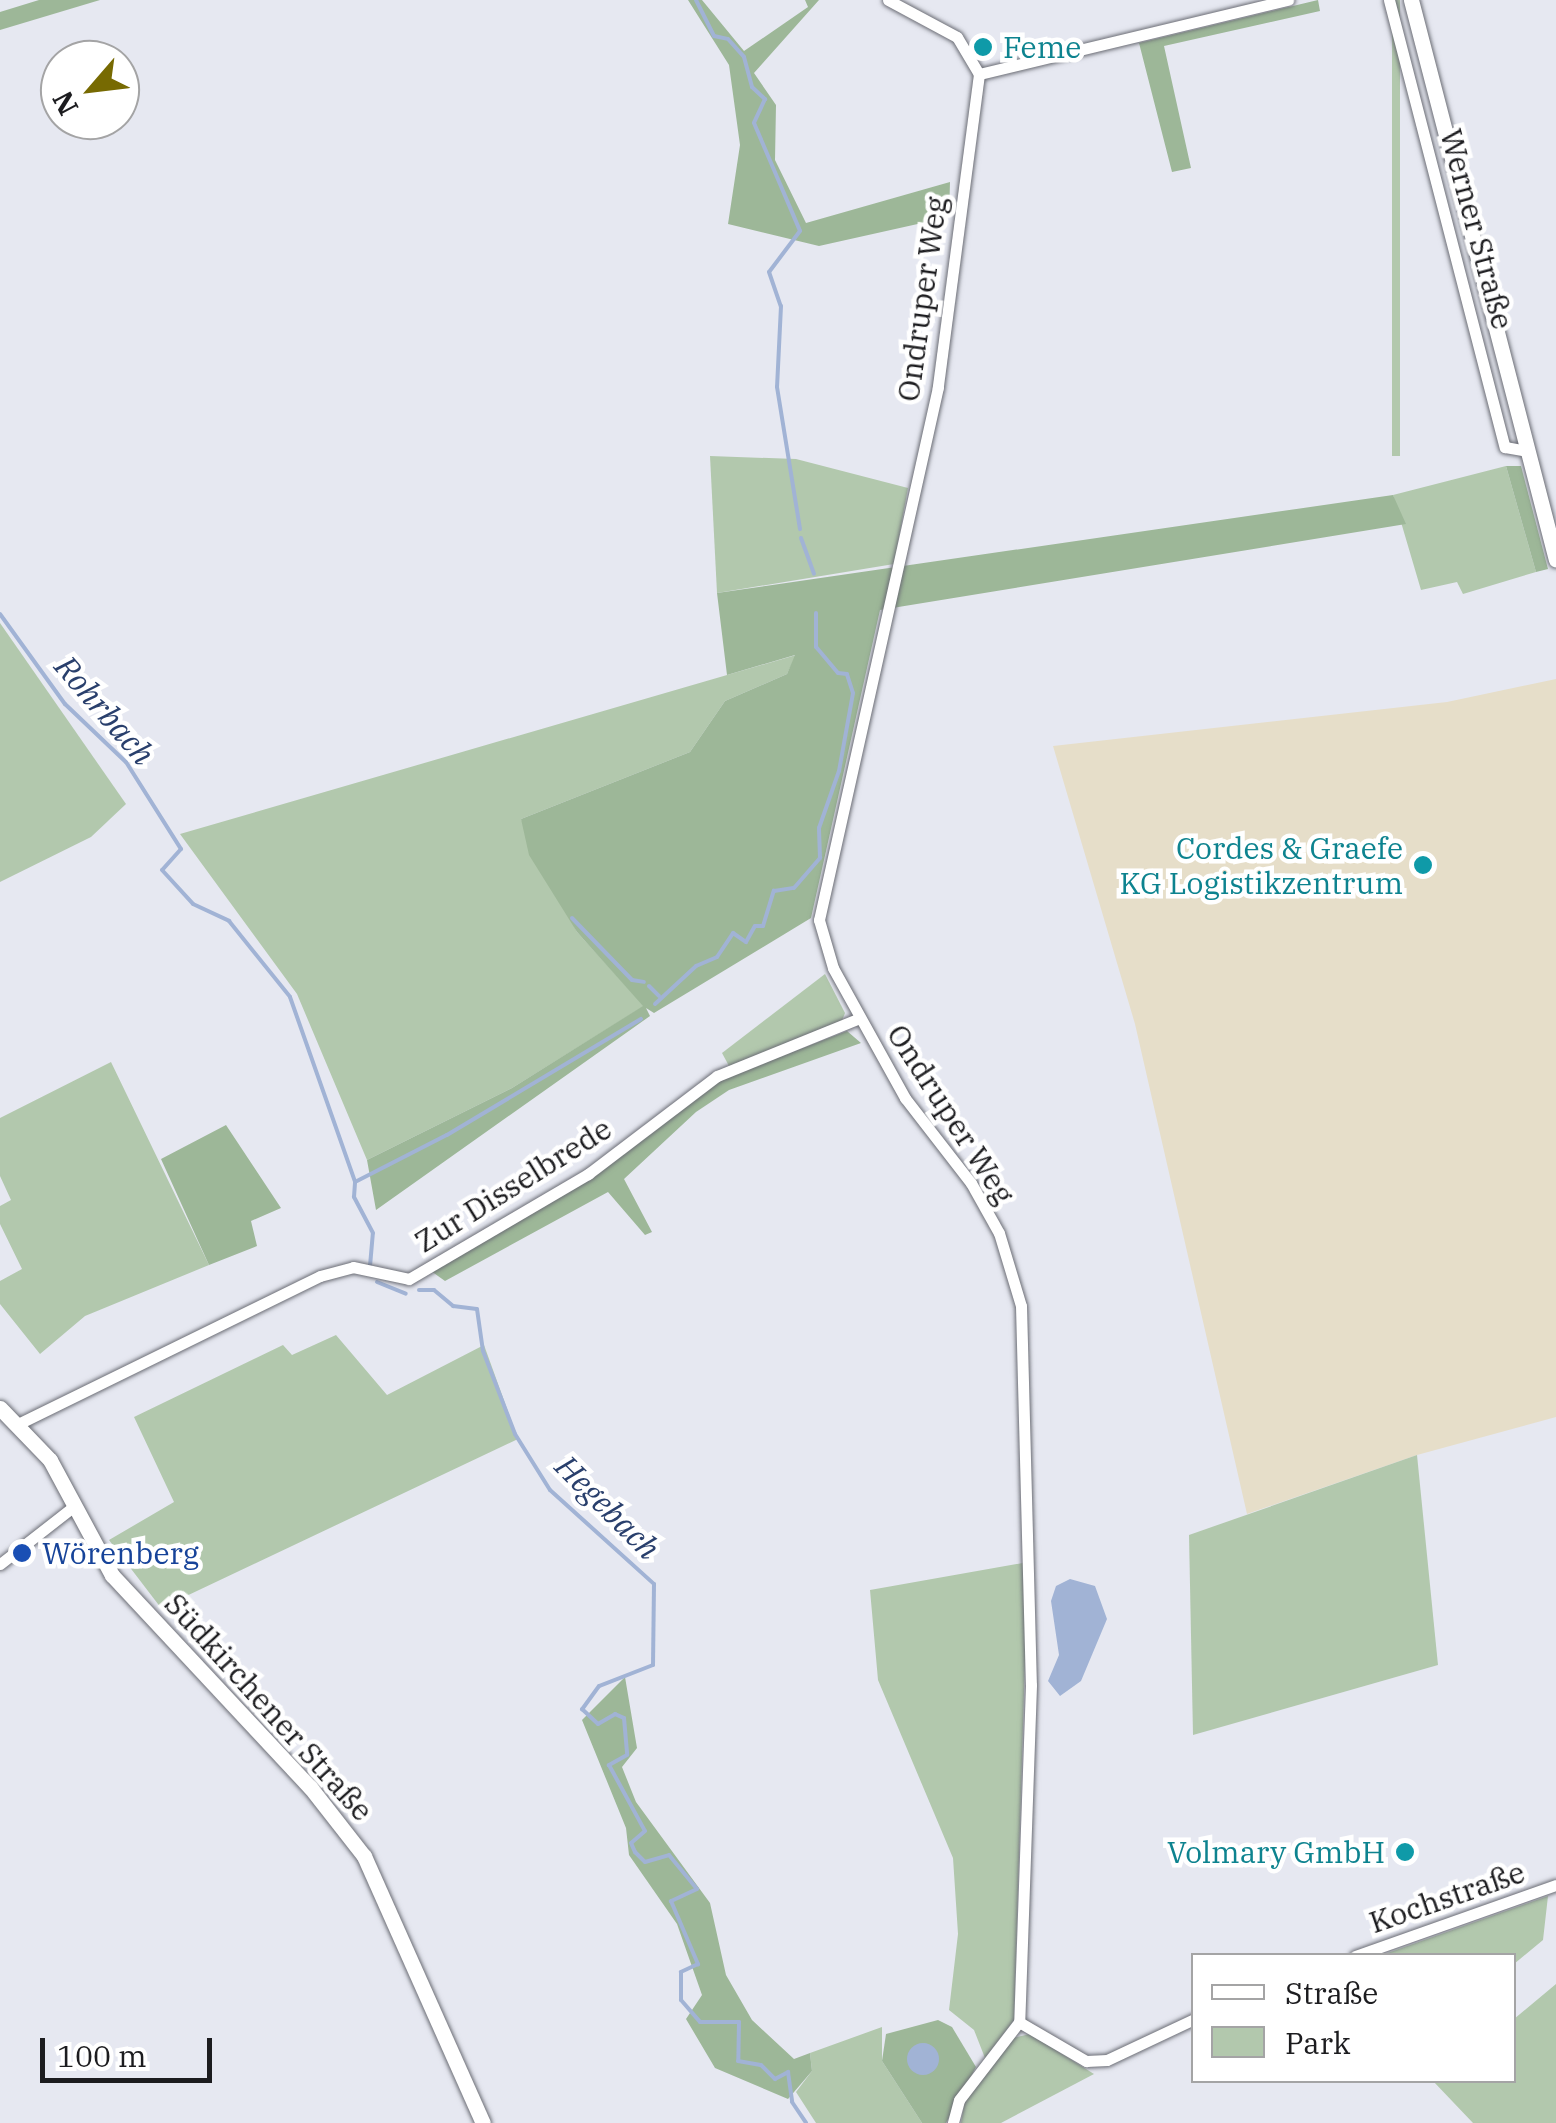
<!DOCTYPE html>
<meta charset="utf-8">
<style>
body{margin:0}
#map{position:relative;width:1556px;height:2123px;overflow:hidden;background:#e6e8f1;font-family:"IBM Plex Serif",serif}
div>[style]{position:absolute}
.commercial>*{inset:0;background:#e6dec9}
.green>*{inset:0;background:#b2c8ad;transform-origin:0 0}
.forest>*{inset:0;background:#9db798}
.water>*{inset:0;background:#a1b3d5}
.round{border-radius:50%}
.stream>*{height:4px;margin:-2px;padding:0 2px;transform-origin:2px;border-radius:2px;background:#a1b3d5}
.roads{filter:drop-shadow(0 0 2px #6b6d75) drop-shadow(0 0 2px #6b6d75)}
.street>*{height:11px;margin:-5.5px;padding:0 5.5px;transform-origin:5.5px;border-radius:5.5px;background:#fff}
.secondary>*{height:15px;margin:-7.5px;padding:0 7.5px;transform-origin:7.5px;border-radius:7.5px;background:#fff}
.dots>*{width:28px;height:28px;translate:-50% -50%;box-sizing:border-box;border:5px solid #fff;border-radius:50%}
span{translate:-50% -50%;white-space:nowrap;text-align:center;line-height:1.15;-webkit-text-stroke:9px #fff;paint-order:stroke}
.culture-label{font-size:30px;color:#0d838f}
.left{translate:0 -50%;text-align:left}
.right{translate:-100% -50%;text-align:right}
.street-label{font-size:30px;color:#1c1c1f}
.transit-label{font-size:30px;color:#164399}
.water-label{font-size:32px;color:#293f6c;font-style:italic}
.legend{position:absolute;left:1191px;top:1953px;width:325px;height:130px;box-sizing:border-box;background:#fff;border:2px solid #a4a4a5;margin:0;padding:12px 18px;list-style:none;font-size:30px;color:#1c1c1f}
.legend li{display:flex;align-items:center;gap:20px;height:50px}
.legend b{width:50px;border:2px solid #a4a4a5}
.north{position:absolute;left:40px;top:40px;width:100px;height:100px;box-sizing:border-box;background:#fff;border:2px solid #a4a4a5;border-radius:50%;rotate:242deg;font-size:28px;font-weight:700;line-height:40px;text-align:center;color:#1c1c1f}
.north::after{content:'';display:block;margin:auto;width:35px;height:45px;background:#776a02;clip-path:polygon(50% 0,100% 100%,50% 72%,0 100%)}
.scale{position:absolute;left:40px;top:2038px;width:172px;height:45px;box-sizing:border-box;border:5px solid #1c1c1f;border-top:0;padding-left:12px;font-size:30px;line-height:35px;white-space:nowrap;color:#1c1c1f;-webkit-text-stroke:8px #fff;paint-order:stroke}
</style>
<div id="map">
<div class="commercial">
<div style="clip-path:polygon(1556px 679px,1556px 1417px,1417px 1455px,1247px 1514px,1135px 1024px,1053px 746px,1447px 702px)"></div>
</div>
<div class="green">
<div style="left:1392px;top:0;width:8px;height:456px"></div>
<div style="clip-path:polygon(710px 456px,796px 459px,908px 488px,894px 564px,717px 593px)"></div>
<div style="clip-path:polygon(1506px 466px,1536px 572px,1463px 594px,1457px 582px,1421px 590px,1393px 495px)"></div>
<div style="clip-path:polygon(0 623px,126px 804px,91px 837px,0 882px)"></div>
<div style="clip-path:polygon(796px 655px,787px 674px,725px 701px,690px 752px,521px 819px,577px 932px,644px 1006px,512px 1088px,367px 1160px,297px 994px,180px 834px)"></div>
<div style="clip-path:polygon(825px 974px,845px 1013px,841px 1023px,729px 1066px,722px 1053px)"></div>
<div style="clip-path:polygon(111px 1062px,209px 1265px,85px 1316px,40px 1354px,0 1304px,0 1281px,22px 1269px,0 1224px,0 1206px,11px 1200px,0 1176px,0 1118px)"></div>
<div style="clip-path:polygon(336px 1335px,387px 1395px,484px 1345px,518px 1439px,161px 1608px,109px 1540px,174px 1502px,134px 1417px,283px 1345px,292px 1355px)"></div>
<div style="clip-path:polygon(1417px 1455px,1438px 1665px,1193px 1735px,1189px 1535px)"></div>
<div style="clip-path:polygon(1028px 1562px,1014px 2020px,985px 2058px,974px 2030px,949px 2010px,958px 1934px,953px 1858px,878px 1680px,870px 1590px)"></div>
<div style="clip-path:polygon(1548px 1896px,1543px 1940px,1514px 1964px,1514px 1956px,1382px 1955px)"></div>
<div style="clip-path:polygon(1556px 1984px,1556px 2123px,1473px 2123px,1433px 2081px,1514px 2080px,1514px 2019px)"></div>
<div style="clip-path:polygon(882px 2027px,882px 2061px,922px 2123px,816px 2123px,796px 2092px,812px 2071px,810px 2053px)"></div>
<div style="clip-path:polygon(1030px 2034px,1094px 2074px,1001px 2123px,961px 2123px,965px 2100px,1013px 2038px)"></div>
</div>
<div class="forest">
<div style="clip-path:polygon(39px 0,100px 0,0 30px,0 12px)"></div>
<div style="clip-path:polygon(688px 0,702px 0,744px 51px,808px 7px,805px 0,819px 0,754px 73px,776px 105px,775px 160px,806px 223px,950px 182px,949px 217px,819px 246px,728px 224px,740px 145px,729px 65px)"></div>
<div style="clip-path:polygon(1318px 0,1320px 11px,1164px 46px,1191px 168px,1172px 172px,1139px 43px)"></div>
<div style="clip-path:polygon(1506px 466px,1521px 466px,1548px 569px,1536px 572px)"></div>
<div style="clip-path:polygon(1393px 495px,1406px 524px,880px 610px,811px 918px,654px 1013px,646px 1008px,650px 1016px,376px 1210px,367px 1160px,512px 1088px,643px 1006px,577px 932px,529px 855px,521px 819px,690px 752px,725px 701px,787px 674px,795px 655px,727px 675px,717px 593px)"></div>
<div style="clip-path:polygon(847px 1031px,861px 1043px,729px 1090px,696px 1112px,624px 1179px,652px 1232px,645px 1235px,608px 1192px,445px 1281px,431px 1271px,591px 1177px,720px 1080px)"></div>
<div style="clip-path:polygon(226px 1125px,281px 1208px,251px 1221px,257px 1246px,209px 1265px,161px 1159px)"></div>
<div style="clip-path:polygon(625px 1677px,637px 1748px,622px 1767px,636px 1802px,710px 1903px,726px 1975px,752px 2020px,794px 2059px,810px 2053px,812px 2071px,788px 2099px,715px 2068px,686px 2019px,702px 1995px,677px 1924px,629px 1855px,626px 1828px,582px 1720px)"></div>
<div style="clip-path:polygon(938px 2020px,952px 2027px,976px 2067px,946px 2123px,922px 2123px,882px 2061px,886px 2034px)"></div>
</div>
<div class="water">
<div style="clip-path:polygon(1070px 1579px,1095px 1586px,1107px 1619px,1081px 1681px,1060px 1696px,1048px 1681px,1059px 1655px,1051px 1601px,1056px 1586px)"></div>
<div class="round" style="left:907px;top:2043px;width:32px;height:32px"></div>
</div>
<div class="stream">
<div style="left:696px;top:0;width:40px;rotate:63.4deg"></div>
<div style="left:714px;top:36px;width:14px;rotate:12deg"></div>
<div style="left:728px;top:39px;width:24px;rotate:48deg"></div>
<div style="left:744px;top:57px;width:31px;rotate:75deg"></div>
<div style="left:752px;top:87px;width:18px;rotate:43deg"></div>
<div style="left:765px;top:99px;width:26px;rotate:115deg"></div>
<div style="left:754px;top:123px;width:117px;rotate:66.9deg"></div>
<div style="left:800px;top:231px;width:51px;rotate:127.1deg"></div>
<div style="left:769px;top:272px;width:36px;rotate:71deg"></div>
<div style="left:781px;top:306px;width:81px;rotate:92.8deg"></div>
<div style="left:777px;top:387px;width:144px;rotate:80.8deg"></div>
<div style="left:801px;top:538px;width:38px;rotate:70deg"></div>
<div style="left:0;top:614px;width:111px;rotate:54.2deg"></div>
<div style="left:65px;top:704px;width:84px;rotate:43.6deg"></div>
<div style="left:126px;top:762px;width:103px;rotate:57.7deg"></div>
<div style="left:181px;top:849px;width:28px;rotate:132deg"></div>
<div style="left:162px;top:870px;width:46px;rotate:47.6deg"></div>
<div style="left:193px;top:904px;width:40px;rotate:25deg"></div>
<div style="left:229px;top:921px;width:97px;rotate:51.2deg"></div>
<div style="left:290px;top:997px;width:196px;rotate:70.6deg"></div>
<div style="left:572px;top:918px;width:86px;rotate:45.9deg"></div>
<div style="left:632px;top:980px;width:12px;rotate:9deg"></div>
<div style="left:649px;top:986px;width:14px;rotate:45deg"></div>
<div style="left:655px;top:1004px;width:56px;rotate:-42.8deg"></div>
<div style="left:696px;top:966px;width:23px;rotate:-23deg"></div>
<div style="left:717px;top:957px;width:29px;rotate:-56deg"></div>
<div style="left:733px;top:933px;width:16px;rotate:35deg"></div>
<div style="left:746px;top:942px;width:18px;rotate:-61deg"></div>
<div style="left:755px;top:926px;width:8px"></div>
<div style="left:763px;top:926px;width:37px;rotate:-73deg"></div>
<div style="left:774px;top:891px;width:20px;rotate:-9deg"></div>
<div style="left:794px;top:888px;width:40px;rotate:-49deg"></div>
<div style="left:820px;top:858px;width:30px;rotate:-92deg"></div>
<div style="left:819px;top:828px;width:60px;rotate:-70.7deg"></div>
<div style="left:839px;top:771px;width:79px;rotate:-79.8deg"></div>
<div style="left:853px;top:693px;width:20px;rotate:-108deg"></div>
<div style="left:847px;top:674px;width:9px;rotate:-174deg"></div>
<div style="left:838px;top:673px;width:34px;rotate:-130deg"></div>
<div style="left:816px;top:647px;width:34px;rotate:-90deg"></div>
<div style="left:370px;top:1266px;width:33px;rotate:-85deg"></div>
<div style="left:373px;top:1233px;width:41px;rotate:-117.8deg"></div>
<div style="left:354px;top:1197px;width:15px;rotate:-86deg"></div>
<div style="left:355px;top:1182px;width:103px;rotate:-27.1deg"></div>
<div style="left:447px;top:1135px;width:226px;rotate:-30.9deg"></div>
<div style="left:377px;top:1282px;width:31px;rotate:22deg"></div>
<div style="left:419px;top:1290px;width:15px"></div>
<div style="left:434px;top:1290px;width:25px;rotate:40deg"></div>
<div style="left:453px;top:1306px;width:24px;rotate:7deg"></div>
<div style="left:477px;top:1309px;width:42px;rotate:81.9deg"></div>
<div style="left:483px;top:1351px;width:89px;rotate:68.9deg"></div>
<div style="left:515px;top:1434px;width:66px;rotate:58deg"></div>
<div style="left:550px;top:1490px;width:140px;rotate:42.1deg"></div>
<div style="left:654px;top:1584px;width:81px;rotate:90.7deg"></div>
<div style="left:653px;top:1665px;width:58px;rotate:158.7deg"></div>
<div style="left:599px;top:1686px;width:29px;rotate:126deg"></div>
<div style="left:582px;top:1709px;width:22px;rotate:43deg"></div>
<div style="left:598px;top:1724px;width:20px;rotate:-30deg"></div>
<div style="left:615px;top:1714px;width:10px;rotate:24deg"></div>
<div style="left:624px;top:1718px;width:37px;rotate:85deg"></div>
<div style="left:627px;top:1755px;width:21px;rotate:151deg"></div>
<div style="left:609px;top:1765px;width:75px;rotate:61.4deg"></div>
<div style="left:645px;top:1831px;width:18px;rotate:139deg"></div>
<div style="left:631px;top:1843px;width:10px;rotate:66deg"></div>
<div style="left:635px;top:1852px;width:14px;rotate:45deg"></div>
<div style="left:645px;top:1862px;width:25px;rotate:-16deg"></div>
<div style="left:669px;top:1855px;width:44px;rotate:50.5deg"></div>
<div style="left:697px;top:1889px;width:29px;rotate:155deg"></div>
<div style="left:671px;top:1901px;width:69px;rotate:66.8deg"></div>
<div style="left:698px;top:1964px;width:19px;rotate:155deg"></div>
<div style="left:681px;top:1972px;width:28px;rotate:90deg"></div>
<div style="left:681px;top:2000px;width:29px;rotate:49deg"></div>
<div style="left:700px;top:2022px;width:39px"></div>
<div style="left:739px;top:2022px;width:39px;rotate:91deg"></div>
<div style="left:738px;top:2061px;width:23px;rotate:10deg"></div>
<div style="left:761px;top:2065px;width:20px;rotate:45deg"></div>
<div style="left:775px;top:2079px;width:15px;rotate:-28deg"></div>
<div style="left:788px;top:2072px;width:30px;rotate:82deg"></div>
<div style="left:792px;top:2102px;width:25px;rotate:56deg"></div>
</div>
<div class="roads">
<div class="street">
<div style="left:888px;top:0;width:78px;rotate:28.2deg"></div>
<div style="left:957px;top:37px;width:43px;rotate:59.3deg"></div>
<div style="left:979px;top:74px;width:316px;rotate:97.5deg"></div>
<div style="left:938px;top:387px;width:546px;rotate:102.59deg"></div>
<div style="left:819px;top:920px;width:50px;rotate:73.7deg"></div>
<div style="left:833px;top:968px;width:149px;rotate:61deg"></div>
<div style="left:905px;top:1098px;width:108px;rotate:52.2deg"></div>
<div style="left:971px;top:1183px;width:57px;rotate:60.8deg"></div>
<div style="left:999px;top:1233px;width:76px;rotate:73.2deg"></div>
<div style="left:1021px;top:1306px;width:379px;rotate:88.5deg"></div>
<div style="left:1031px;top:1685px;width:337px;rotate:92deg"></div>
<div style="left:1019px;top:2022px;width:98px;rotate:127.6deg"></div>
<div style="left:959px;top:2100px;width:24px;rotate:105deg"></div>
<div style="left:1389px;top:0;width:462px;rotate:75.5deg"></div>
<div style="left:1505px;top:447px;width:22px;rotate:10deg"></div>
<div style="left:979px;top:74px;width:318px;rotate:-13.5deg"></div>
<div style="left:18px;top:1424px;width:336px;rotate:-26.1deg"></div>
<div style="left:320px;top:1276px;width:34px;rotate:-15deg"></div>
<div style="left:353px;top:1267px;width:57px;rotate:12.1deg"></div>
<div style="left:409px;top:1279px;width:208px;rotate:-30.4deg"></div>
<div style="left:588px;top:1174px;width:162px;rotate:-37.2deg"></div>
<div style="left:717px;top:1076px;width:154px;rotate:-22.1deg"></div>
<div style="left:0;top:1564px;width:93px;rotate:-38deg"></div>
<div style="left:1355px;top:1956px;width:213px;rotate:-19.5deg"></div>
<div style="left:1019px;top:2022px;width:78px;rotate:30.2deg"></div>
<div style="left:1086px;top:2061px;width:21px;rotate:-3deg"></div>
<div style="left:1107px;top:2060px;width:96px;rotate:-25.2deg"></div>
</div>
<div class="secondary">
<div style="left:1411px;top:0;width:578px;rotate:75.48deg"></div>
<div style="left:0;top:1408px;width:72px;rotate:46.1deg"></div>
<div style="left:50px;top:1460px;width:131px;rotate:61.7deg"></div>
<div style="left:112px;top:1575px;width:290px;rotate:47deg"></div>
<div style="left:310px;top:1787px;width:88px;rotate:52deg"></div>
<div style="left:364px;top:1856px;width:292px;rotate:66deg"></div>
</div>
</div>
<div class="dots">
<div style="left:983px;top:47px;background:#0f9aa8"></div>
<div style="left:1423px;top:865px;background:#0f9aa8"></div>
<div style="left:22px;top:1553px;background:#1a4fb4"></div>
<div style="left:1405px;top:1852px;background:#0f9aa8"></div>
</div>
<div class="culture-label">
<span class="left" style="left:1003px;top:47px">Feme</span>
<span class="right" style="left:1403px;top:865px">Cordes &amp; Graefe<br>KG Logistikzentrum</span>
<span class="right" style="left:1385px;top:1852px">Volmary GmbH</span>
</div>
<div class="street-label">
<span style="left:1477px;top:229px;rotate:75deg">Werner Straße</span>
<span style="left:922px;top:299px;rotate:-82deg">Ondruper Weg</span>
<span style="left:951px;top:1114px;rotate:57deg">Ondruper Weg</span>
<span style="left:513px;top:1185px;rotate:-32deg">Zur Disselbrede</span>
<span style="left:269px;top:1707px;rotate:48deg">Südkirchener Straße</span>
<span style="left:1447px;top:1897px;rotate:-19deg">Kochstraße</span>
</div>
<div class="transit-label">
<span class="left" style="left:42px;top:1553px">Wörenberg</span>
</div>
<div class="water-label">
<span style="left:105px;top:710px;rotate:49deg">Rohrbach</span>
<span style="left:608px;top:1507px;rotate:45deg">Hegebach</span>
</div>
<ul class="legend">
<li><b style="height:12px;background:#fff"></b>Straße</li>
<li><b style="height:28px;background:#b2c8ad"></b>Park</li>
</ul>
<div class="north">N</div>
<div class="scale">100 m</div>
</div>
